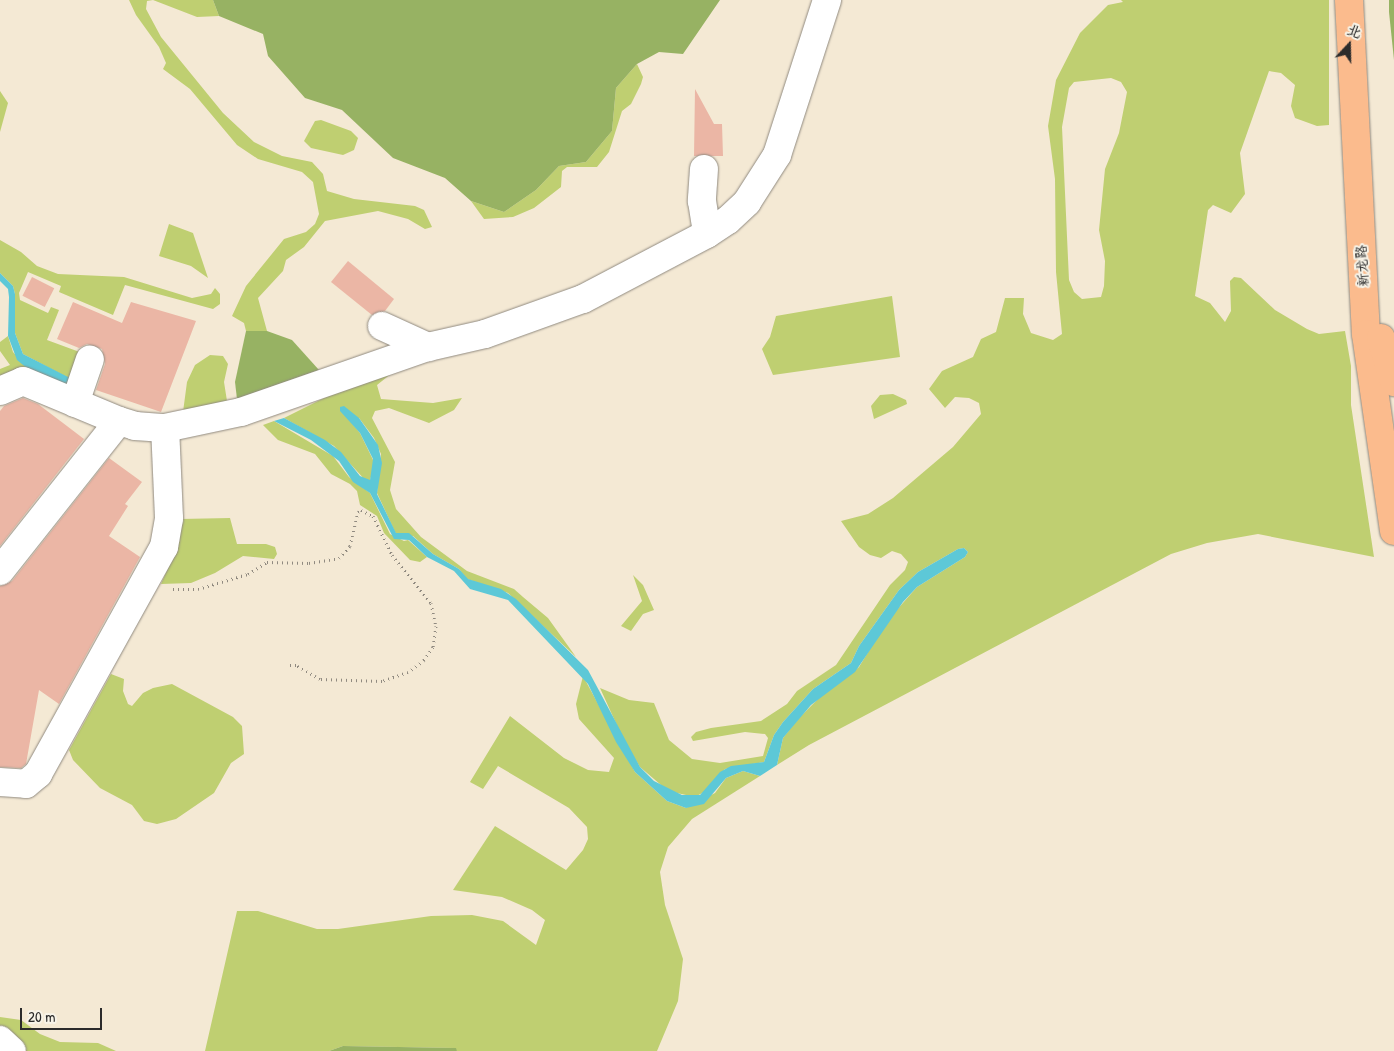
<!DOCTYPE html>
<meta charset="utf-8">
<style>
body{margin:0}
#map{position:relative;width:1394px;height:1051px;overflow:hidden;background:#f4e9d4;font-family:"Patrick Hand","LXGW WenKai TC",sans-serif}
div>[style]{position:absolute}
.green>*{inset:0;background:#bfcf71}
.forest>*{inset:0;background:#97b263}
.water>*{inset:0;background:#5dc8d7}
.building>*{inset:0;background:#ebb6a5;transform-origin:0 0}
.path>*{height:3px;margin-top:-1.5px;transform-origin:0;background:repeating-linear-gradient(90deg,#908a80 0 1px,transparent 0 5px)}
.roads{filter:drop-shadow(0 0 1px #908a80) drop-shadow(0 0 1px #908a80)}
.minor>*{height:28px;margin:-14px;padding:0 14px;transform-origin:14px;border-radius:14px;background:#fff}
.major>*{height:28px;margin:-14px;padding:0 14px;transform-origin:14px;border-radius:14px;background:#fbbb8d}
span{translate:-50% -50%;white-space:nowrap;text-align:center;line-height:1.15;-webkit-text-stroke:4px #f7f3e8;paint-order:stroke}
.street-label{font-size:14px;color:#2b2b2b}
.north{position:absolute;left:1324px;top:20px;width:50px;height:50px;-webkit-text-stroke:4px #f7f3e8;paint-order:stroke;rotate:21deg;font-size:14px;font-weight:700;line-height:20px;text-align:center;color:#2b2b2b}
.north::after{content:'';display:block;margin:auto;width:18px;height:22px;background:#2b2b2b;clip-path:polygon(50% 0,100% 100%,50% 72%,0 100%)}
.scale{position:absolute;left:20px;top:1008px;width:82px;height:22px;box-sizing:border-box;border:2px solid #2b2b2b;border-top:0;padding-left:6px;font-size:15px;line-height:18px;white-space:nowrap;color:#2b2b2b;-webkit-text-stroke:4px #f7f3e8;paint-order:stroke}
</style>
<div id="map">
<div class="green">
<div style="clip-path:polygon(129px 0,213px 0,219px 16px,197px 17px,153px 0,147px 1px,146px 9px,161px 37px,223px 113px,254px 142px,282px 156px,312px 162px,323px 174px,327px 191px,354px 199px,415px 206px,424px 210px,432px 227px,425px 229px,408px 219px,378px 211px,325px 221px,304px 247px,286px 260px,283px 271px,258px 298px,267px 331px,246px 331px,244px 323px,232px 316px,246px 286px,284px 239px,306px 232px,315px 224px,319px 214px,313px 182px,302px 172px,258px 159px,237px 145px,190px 89px,163px 69px,166px 63px,159px 47px,136px 15px)"></div>
<div style="clip-path:polygon(evenodd,1121px 0,1329px 0,1329px 125px,1317px 126px,1295px 118px,1291px 106px,1295px 85px,1281px 73px,1269px 71px,1240px 153px,1245px 194px,1231px 213px,1213px 205px,1208px 210px,1195px 296px,1210px 303px,1225px 322px,1231px 311px,1230px 281px,1234px 277px,1241px 278px,1275px 310px,1307px 329px,1319px 334px,1345px 331px,1351px 366px,1351px 405px,1374px 557px,1258px 534px,1207px 543px,1171px 554px,809px 745px,777px 765px,783px 738px,798px 719px,820px 697px,859px 667px,887px 621px,917px 587px,965px 557px,968px 552px,964px 548px,958px 549px,918px 572px,899px 590px,859px 646px,851px 663px,813px 689px,783px 722px,774px 735px,764px 762px,725px 769px,704px 792px,695px 797px,668px 791px,640px 767px,625px 743px,600px 688px,629px 700px,654px 703px,669px 740px,692px 759px,720px 763px,763px 756px,768px 738px,765px 734px,745px 732px,693px 741px,691px 737px,696px 732px,711px 728px,761px 721px,787px 704px,797px 691px,836px 665px,890px 585px,905px 570px,908px 562px,901px 554px,892px 551px,881px 558px,870px 555px,859px 547px,841px 521px,868px 514px,893px 498px,953px 447px,981px 414px,979px 403px,969px 398px,955px 397px,945px 408px,929px 389px,942px 371px,973px 357px,981px 339px,996px 332px,1005px 298px,1024px 298px,1023px 314px,1031px 333px,1053px 340px,1062px 334px,1056px 272px,1055px 179px,1048px 126px,1056px 80px,1080px 33px,1108px 5px,1123px 2px,1121px 0,1111px 78px,1121px 82px,1127px 92px,1119px 133px,1105px 169px,1099px 230px,1105px 261px,1104px 286px,1101px 297px,1082px 299px,1074px 292px,1069px 280px,1062px 127px,1069px 88px,1074px 82px,1111px 78px)"></div>
<div style="clip-path:polygon(637px 64px,643px 77px,641px 84px,631px 104px,622px 111px,609px 152px,597px 167px,567px 167px,562px 171px,561px 187px,534px 208px,513px 217px,484px 219px,471px 201px,504px 212px,536px 190px,559px 166px,586px 162px,612px 131px,616px 88px)"></div>
<div style="clip-path:polygon(0 91px,8px 103px,0 132px)"></div>
<div style="clip-path:polygon(321px 120px,351px 131px,358px 138px,354px 150px,343px 155px,311px 148px,304px 141px,315px 121px)"></div>
<div style="clip-path:polygon(169px 224px,193px 233px,208px 278px,191px 266px,159px 256px)"></div>
<div style="clip-path:polygon(0 240px,21px 252px,37px 266px,58px 274px,124px 277px,192px 298px,211px 294px,215px 288px,220px 294px,220px 304px,213px 309px,125px 285px,113px 315px,59px 292px,61px 286px,28px 272px,19px 293px,20px 300px,48px 313px,51px 307px,59px 310px,47px 340px,85px 354px,74px 381px,23px 354px,15px 333px,15px 294px,13px 286px,0 273px)"></div>
<div style="clip-path:polygon(892px 296px,900px 357px,773px 375px,762px 349px,770px 337px,776px 316px)"></div>
<div style="clip-path:polygon(8px 336px,13px 352px,28px 369px,0 384px,0 369px,10px 365px,0 351px,0 342px)"></div>
<div style="clip-path:polygon(210px 355px,223px 356px,228px 364px,224px 382px,227px 401px,183px 412px,187px 382px,195px 365px)"></div>
<div style="clip-path:polygon(392px 373px,377px 385px,381px 399px,433px 403px,462px 398px,454px 410px,429px 423px,389px 408px,375px 411px,372px 418px,395px 462px,390px 490px,396px 509px,421px 537px,467px 571px,514px 589px,523px 597px,548px 618px,576px 657px,508px 593px,467px 579px,459px 569px,433px 554px,413px 536px,396px 534px,377px 493px,381px 454px,374px 438px,359px 418px,351px 422px,360px 433px,375px 464px,370px 480px,366px 481px,334px 446px,284px 418px,334px 393px)"></div>
<div style="clip-path:polygon(893px 394px,906px 400px,907px 404px,874px 419px,871px 406px,880px 395px)"></div>
<div style="clip-path:polygon(274px 421px,333px 456px,349px 477px,370px 493px,390px 534px,404px 541px,408px 540px,427px 557px,420px 562px,410px 560px,384px 533px,377px 516px,360px 505px,357px 491px,350px 484px,331px 474px,315px 454px,278px 440px,263px 425px)"></div>
<div style="clip-path:polygon(230px 518px,237px 544px,266px 544px,275px 547px,277px 554px,274px 559px,243px 556px,215px 573px,191px 583px,161px 584px,180px 540px,180px 519px)"></div>
<div style="clip-path:polygon(633px 575px,643px 585px,654px 610px,643px 614px,631px 631px,621px 626px,642px 601px)"></div>
<div style="clip-path:polygon(111px 674px,124px 679px,123px 691px,128px 704px,132px 706px,143px 693px,153px 688px,172px 684px,233px 717px,242px 726px,244px 754px,231px 763px,214px 793px,176px 819px,157px 824px,144px 821px,132px 805px,100px 788px,73px 760px,69px 750px)"></div>
<div style="clip-path:polygon(583px 676px,635px 772px,667px 801px,686px 808px,715px 793px,726px 778px,743px 771px,760px 776px,692px 819px,668px 847px,660px 872px,665px 905px,683px 959px,678px 1001px,657px 1051px,457px 1051px,455px 1048px,343px 1046px,329px 1051px,205px 1051px,237px 911px,258px 911px,317px 929px,338px 929px,431px 916px,472px 915px,503px 921px,536px 945px,545px 920px,532px 910px,502px 897px,453px 890px,495px 826px,566px 870px,583px 850px,588px 839px,587px 827px,569px 808px,498px 766px,483px 789px,470px 782px,510px 716px,564px 758px,588px 770px,609px 772px,614px 758px,579px 719px,576px 704px)"></div>
<div style="clip-path:polygon(0 1017px,21px 1020px,40px 1034px,60px 1042px,98px 1043px,116px 1051px,23px 1051px,0 1028px)"></div>
</div>
<div class="forest">
<div style="clip-path:polygon(213px 0,720px 0,683px 54px,659px 52px,637px 64px,616px 88px,612px 131px,586px 162px,559px 166px,536px 190px,504px 212px,471px 201px,445px 178px,393px 158px,342px 110px,305px 98px,268px 56px,263px 34px,219px 16px)"></div>
<div style="clip-path:polygon(1389px 0,1394px 0,1394px 60px,1389px 12px)"></div>
<div style="clip-path:polygon(246px 331px,267px 331px,292px 340px,319px 370px,237px 399px,235px 382px)"></div>
<div style="clip-path:polygon(343px 1046px,456px 1048px,457px 1051px,329px 1051px)"></div>
</div>
<div class="water">
<div style="clip-path:polygon(0 273px,13px 286px,15px 294px,15px 333px,23px 354px,68px 377px,74px 381px,73px 388px,28px 369px,17px 360px,8px 336px,9px 297px,8px 289px,0 281px)"></div>
<div style="clip-path:polygon(344px 406px,359px 418px,378px 445px,382px 463px,377px 494px,396px 533px,409px 533px,433px 554px,459px 569px,468px 579px,501px 589px,516px 599px,588px 670px,640px 767px,654px 781px,682px 795px,700px 795px,720px 772px,731px 766px,764px 762px,774px 735px,783px 722px,813px 689px,851px 663px,859px 646px,899px 590px,918px 572px,958px 549px,964px 548px,968px 552px,965px 557px,917px 587px,903px 602px,855px 672px,811px 705px,783px 738px,777px 765px,760px 776px,743px 771px,726px 778px,704px 804px,686px 808px,667px 801px,635px 772px,616px 742px,588px 684px,508px 600px,470px 589px,454px 571px,427px 557px,409px 540px,394px 539px,370px 493px,353px 482px,339px 461px,311px 440px,274px 421px,284px 418px,325px 440px,341px 452px,360px 476px,370px 480px,373px 459px,360px 433px,340px 411px,340px 407px)"></div>
</div>
<div class="building">
<div style="clip-path:polygon(695px 89px,714px 124px,722px 124px,723px 156px,694px 156px)"></div>
<div style="clip-path:polygon(348px 261px,394px 299px,385px 311px,372px 315px,331px 282px)"></div>
<div style="left:32px;top:277px;width:25px;height:21px;rotate:27deg"></div>
<div style="clip-path:polygon(73px 302px,122px 323px,131px 302px,196px 321px,161px 412px,96px 390px,105px 364px,102px 349px,87px 344px,79px 348px,57px 339px)"></div>
<div style="clip-path:polygon(23px 398px,38px 404px,84px 439px,0 546px,0 411px,4px 406px)"></div>
<div style="clip-path:polygon(109px 458px,142px 482px,125px 504px,128px 506px,109px 536px,140px 557px,59px 704px,39px 690px,26px 764px,21px 768px,0 767px,0 586px,12px 581px)"></div>
</div>
<div class="path">
<div style="left:173px;top:589px;width:25px"></div>
<div style="left:198px;top:589px;width:52px;rotate:-16.7deg"></div>
<div style="left:248px;top:574px;width:22px;rotate:-32deg"></div>
<div style="left:267px;top:562px;width:42px;rotate:1.4deg"></div>
<div style="left:309px;top:563px;width:30px;rotate:-9deg"></div>
<div style="left:339px;top:558px;width:16px;rotate:-47deg"></div>
<div style="left:350px;top:546px;width:35px;rotate:-77deg"></div>
<div style="left:358px;top:512px;width:4px;rotate:-34deg"></div>
<div style="left:361px;top:510px;width:13px;rotate:27deg"></div>
<div style="left:373px;top:516px;width:43px;rotate:64deg"></div>
<div style="left:392px;top:555px;width:62px;rotate:50.9deg"></div>
<div style="left:431px;top:603px;width:24px;rotate:78deg"></div>
<div style="left:436px;top:626px;width:21px;rotate:98deg"></div>
<div style="left:433px;top:647px;width:16px;rotate:125deg"></div>
<div style="left:424px;top:660px;width:20px;rotate:143deg"></div>
<div style="left:408px;top:672px;width:28px;rotate:161deg"></div>
<div style="left:382px;top:681px;width:62px;rotate:-178.2deg"></div>
<div style="left:320px;top:679px;width:28px;rotate:-150deg"></div>
<div style="left:296px;top:665px;width:7px;rotate:180deg"></div>
</div>
<div class="roads">
<div class="minor">
<div style="left:704px;top:169px;width:32px;rotate:94deg"></div>
<div style="left:702px;top:201px;width:33px;rotate:81deg"></div>
<div style="left:382px;top:326px;width:51px;rotate:24.5deg"></div>
<div style="left:0;top:391px;width:25px;rotate:-23deg"></div>
<div style="left:23px;top:381px;width:104px;rotate:22.6deg"></div>
<div style="left:119px;top:421px;width:17px;rotate:17deg"></div>
<div style="left:135px;top:426px;width:30px;rotate:4deg"></div>
<div style="left:165px;top:428px;width:78px;rotate:-11.9deg"></div>
<div style="left:241px;top:412px;width:198px;rotate:-19.2deg"></div>
<div style="left:428px;top:347px;width:58px;rotate:-12.8deg"></div>
<div style="left:485px;top:334px;width:104px;rotate:-19.7deg"></div>
<div style="left:583px;top:299px;width:140px;rotate:-27.7deg"></div>
<div style="left:707px;top:234px;width:25px;rotate:-34deg"></div>
<div style="left:728px;top:220px;width:26px;rotate:-43deg"></div>
<div style="left:747px;top:202px;width:56px;rotate:-57.4deg"></div>
<div style="left:777px;top:155px;width:163px;rotate:-72.1deg"></div>
<div style="left:75px;top:403px;width:46px;rotate:-71.2deg"></div>
<div style="left:0;top:571px;width:191px;rotate:-51.6deg"></div>
<div style="left:0;top:782px;width:26px;rotate:4deg"></div>
<div style="left:26px;top:784px;width:16px;rotate:-40deg"></div>
<div style="left:38px;top:774px;width:260px;rotate:-61deg"></div>
<div style="left:164px;top:547px;width:29px;rotate:-80deg"></div>
<div style="left:169px;top:518px;width:90px;rotate:-92.5deg"></div>
<div style="left:0;top:1040px;width:16px;rotate:43deg"></div>
</div>
<div class="major">
<div style="left:1349px;top:0;width:334px;rotate:87.1deg"></div>
<div style="left:1366px;top:334px;width:199px;rotate:81.9deg"></div>
<div style="left:1381px;top:338px;width:46px;rotate:73.5deg"></div>
</div>
</div>
<div class="street-label">
<span style="left:1362px;top:266px;rotate:-94deg">新龙路</span>
</div>
<div class="north">北</div>
<div class="scale">20 m</div>
</div>
